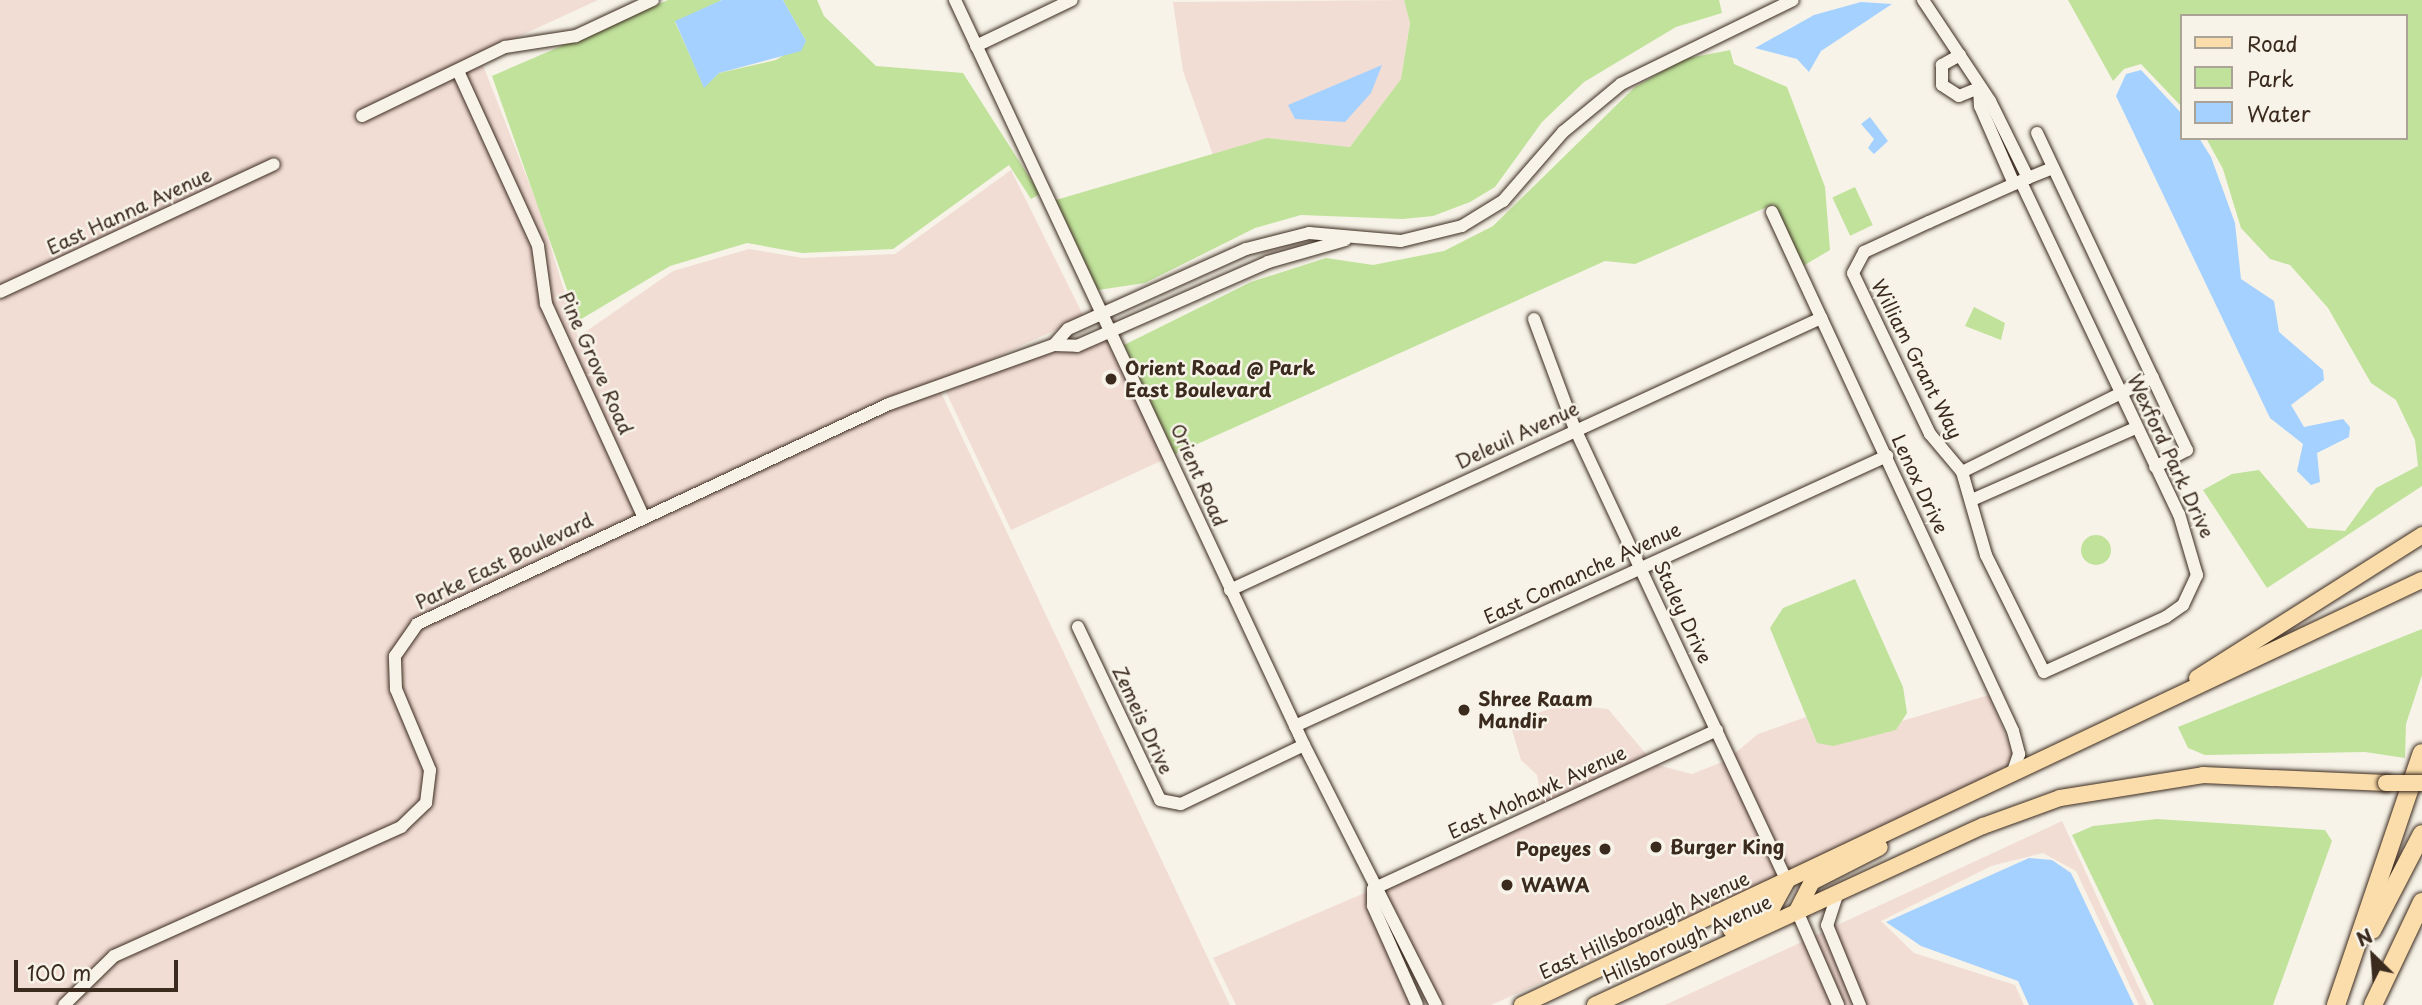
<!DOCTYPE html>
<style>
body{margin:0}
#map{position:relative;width:2422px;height:1005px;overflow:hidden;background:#f7f3e8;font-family:"Playpen Sans",sans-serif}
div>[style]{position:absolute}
.built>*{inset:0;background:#f2ddd5}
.green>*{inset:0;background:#c0e29b;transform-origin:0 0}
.round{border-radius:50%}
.water>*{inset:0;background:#a4d1ff}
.roads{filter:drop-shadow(0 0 2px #3b2a1e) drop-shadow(0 0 2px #3b2a1e)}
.minor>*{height:12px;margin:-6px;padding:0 6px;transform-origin:6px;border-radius:6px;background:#f7f3e8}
.major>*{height:16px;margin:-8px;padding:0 8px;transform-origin:8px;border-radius:8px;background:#fbddab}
.highway>*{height:18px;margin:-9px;padding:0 9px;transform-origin:9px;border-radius:9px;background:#fbddab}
.bridges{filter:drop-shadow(0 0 2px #3b2a1e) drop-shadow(0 0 2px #3b2a1e)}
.major-bridge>*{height:16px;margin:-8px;padding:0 8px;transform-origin:8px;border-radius:8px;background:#fbddab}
.dots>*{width:19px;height:19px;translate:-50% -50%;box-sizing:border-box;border:4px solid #f7f3e8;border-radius:50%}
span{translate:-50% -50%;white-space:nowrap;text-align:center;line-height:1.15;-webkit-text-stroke:5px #f7f3e8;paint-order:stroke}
.street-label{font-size:19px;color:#3b2a1e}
.poi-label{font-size:19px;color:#3b2a1e;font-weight:700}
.left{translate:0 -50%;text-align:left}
.right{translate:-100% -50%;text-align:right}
.legend{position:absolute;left:2180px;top:14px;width:228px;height:126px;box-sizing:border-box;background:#f7f3e8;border:2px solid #aca397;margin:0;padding:9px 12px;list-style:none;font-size:21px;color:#3b2a1e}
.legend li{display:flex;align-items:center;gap:14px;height:35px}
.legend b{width:35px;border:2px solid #aca397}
.north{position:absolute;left:2338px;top:921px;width:70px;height:70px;-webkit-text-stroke:5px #f7f3e8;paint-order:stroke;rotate:335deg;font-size:19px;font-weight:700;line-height:28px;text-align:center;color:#3b2a1e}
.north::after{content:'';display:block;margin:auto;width:24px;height:32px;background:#3b2a1e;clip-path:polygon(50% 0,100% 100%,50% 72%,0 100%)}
.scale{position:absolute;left:14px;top:960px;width:164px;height:32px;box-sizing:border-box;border:4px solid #3b2a1e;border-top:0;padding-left:9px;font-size:21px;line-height:24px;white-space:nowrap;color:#3b2a1e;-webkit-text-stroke:5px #f7f3e8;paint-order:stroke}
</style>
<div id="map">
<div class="built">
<div style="clip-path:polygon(0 0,598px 0,479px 55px,540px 211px,578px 337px,673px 271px,749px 249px,803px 258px,895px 254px,1011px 170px,1084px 317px,937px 384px,1230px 1005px,0 1005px)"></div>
<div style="clip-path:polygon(evenodd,1404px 0,1410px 22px,1401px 79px,1350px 147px,1267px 138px,1214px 158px,1183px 71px,1173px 2px,1404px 0,1381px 66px,1312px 119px,1295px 119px,1289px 105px,1381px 66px)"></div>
<div style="clip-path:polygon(1109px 340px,1165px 459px,1011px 530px,946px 392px,1054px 349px,1079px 352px)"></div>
<div style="clip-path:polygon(1989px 695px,2013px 753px,2008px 769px,1790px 873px,1734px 754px,1758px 734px,1806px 717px,1817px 743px,1896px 730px,1902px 721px)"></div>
<div style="clip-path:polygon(1565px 704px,1608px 709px,1647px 755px,1542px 804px,1537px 775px,1521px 760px,1512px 730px,1528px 716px)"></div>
<div style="clip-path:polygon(1725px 761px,1779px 877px,1491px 1005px,1443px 1005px,1384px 891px,1657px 765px,1692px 774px)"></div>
<div style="clip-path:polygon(2062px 821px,2147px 1005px,2139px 1005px,2076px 871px,2043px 853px,1991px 866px,1881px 921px,1914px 953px,2015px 985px,2024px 1005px,1866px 1005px,1833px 927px)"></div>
<div style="clip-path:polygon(1367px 892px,1410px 1005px,1236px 1005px,1213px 958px)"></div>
<div style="clip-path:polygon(1823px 932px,1854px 1005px,1845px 1005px,1814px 936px)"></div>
<div style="clip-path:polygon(1804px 941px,1832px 1005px,1665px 1005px)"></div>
</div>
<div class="green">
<div style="clip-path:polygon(668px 0,722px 0,675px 22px,704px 87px,719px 73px,776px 60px,806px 41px,783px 0,817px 0,824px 16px,876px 66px,963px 73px,1040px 194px,1031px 199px,1009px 165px,893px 249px,802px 253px,747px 243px,670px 266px,578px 321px,492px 76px)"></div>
<div style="clip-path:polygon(1404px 0,1719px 0,1722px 13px,1676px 27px,1584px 82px,1542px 122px,1495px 187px,1470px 202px,1433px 216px,1403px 219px,1301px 215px,1255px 228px,1145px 283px,1098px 290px,1056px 200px,1267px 138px,1350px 147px,1401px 79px,1410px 23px)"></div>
<div style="clip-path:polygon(2068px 0,2422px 0,2422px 486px,2267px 588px,2203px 490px,2232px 474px,2259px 470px,2308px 528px,2345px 531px,2376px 488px,2418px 466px,2415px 440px,2396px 400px,2371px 383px,2328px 308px,2290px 265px,2270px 259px,2241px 228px,2223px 169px,2206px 138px,2406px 138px,2406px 16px,2182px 16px,2182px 107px,2141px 64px,2124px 69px,2113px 81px)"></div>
<div style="clip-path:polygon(1730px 50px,1734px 64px,1787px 87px,1825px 187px,1830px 250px,1803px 266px,1774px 204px,1635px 264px,1605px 261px,1175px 454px,1124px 345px,1251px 282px,1326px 258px,1373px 265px,1444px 251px,1493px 226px,1635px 87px,1684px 59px)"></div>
<div style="left:1855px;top:187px;width:42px;height:25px;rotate:65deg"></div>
<div style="clip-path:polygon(1974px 307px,2005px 323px,2001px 340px,1965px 326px)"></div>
<div class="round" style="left:2081px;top:535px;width:30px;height:30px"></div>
<div style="clip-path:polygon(1855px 579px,1903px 687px,1907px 713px,1896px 730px,1833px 746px,1817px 743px,1770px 628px,1783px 608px)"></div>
<div style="clip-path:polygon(2422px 629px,2422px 675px,2406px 724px,2405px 758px,2365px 752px,2205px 755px,2188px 748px,2178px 727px)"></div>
<div style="clip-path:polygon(2157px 819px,2325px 830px,2332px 841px,2273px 1005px,2154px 1005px,2072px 835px,2093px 826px)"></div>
</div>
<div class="water">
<div style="clip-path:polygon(722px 0,783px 0,806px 41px,801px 51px,719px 73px,704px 88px,675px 21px)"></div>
<div style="clip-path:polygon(1861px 2px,1892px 4px,1821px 51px,1809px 72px,1797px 59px,1755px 48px,1814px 15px)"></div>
<div style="clip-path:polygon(1382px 65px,1371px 93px,1345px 122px,1295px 119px,1288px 105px)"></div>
<div style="clip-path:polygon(2141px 70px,2182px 114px,2182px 138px,2199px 138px,2211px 157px,2235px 223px,2241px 279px,2274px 301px,2279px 332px,2323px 370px,2324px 380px,2291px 405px,2304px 427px,2343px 419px,2350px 427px,2349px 437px,2317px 453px,2320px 482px,2311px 485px,2297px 471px,2303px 444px,2270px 418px,2116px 96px,2126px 74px)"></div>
<div style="clip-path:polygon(1870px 117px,1888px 141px,1874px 154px,1868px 148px,1874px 139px,1861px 124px)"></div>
<div style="clip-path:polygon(2029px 858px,2052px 860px,2071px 873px,2134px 1005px,2029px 1005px,2018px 981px,1921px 946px,1886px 922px)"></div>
</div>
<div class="roads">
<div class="minor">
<div style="left:955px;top:0;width:823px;rotate:64.9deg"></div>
<div style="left:1304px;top:745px;width:292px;rotate:63.1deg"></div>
<div style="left:1923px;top:0;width:121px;rotate:56.4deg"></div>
<div style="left:1990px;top:101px;width:86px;rotate:63.7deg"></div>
<div style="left:976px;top:46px;width:106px;rotate:-25.6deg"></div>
<div style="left:1960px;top:55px;width:21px;rotate:151deg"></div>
<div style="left:1942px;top:65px;width:20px;rotate:90deg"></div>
<div style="left:1942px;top:85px;width:20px;rotate:33deg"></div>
<div style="left:1959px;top:96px;width:22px;rotate:-22deg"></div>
<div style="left:458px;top:71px;width:192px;rotate:65.4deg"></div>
<div style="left:538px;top:246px;width:59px;rotate:82.1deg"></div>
<div style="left:546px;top:304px;width:231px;rotate:65.4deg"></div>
<div style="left:1979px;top:88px;width:18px;rotate:87deg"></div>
<div style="left:1980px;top:106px;width:85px;rotate:66.4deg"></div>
<div style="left:362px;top:116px;width:159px;rotate:-25.8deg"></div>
<div style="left:505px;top:47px;width:72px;rotate:-8.8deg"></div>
<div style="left:576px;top:36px;width:85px;rotate:-25.1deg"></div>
<div style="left:2037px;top:133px;width:351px;rotate:64.7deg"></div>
<div style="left:2187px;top:450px;width:36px;rotate:152deg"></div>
<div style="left:2021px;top:182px;width:368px;rotate:64.6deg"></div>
<div style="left:2179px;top:514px;width:64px;rotate:73.6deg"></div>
<div style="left:2197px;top:575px;width:33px;rotate:115deg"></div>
<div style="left:2183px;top:605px;width:21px;rotate:145deg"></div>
<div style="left:2166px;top:617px;width:134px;rotate:155.7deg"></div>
<div style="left:2044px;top:672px;width:131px;rotate:-116.4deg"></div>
<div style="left:1986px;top:555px;width:86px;rotate:-106.1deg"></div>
<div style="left:1962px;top:472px;width:50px;rotate:-130.1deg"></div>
<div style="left:1930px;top:434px;width:178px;rotate:-115.6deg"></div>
<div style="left:1853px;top:273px;width:24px;rotate:-62deg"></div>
<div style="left:1864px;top:252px;width:72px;rotate:-24.8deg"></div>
<div style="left:1929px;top:222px;width:108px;rotate:-24deg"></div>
<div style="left:2028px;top:178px;width:27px;rotate:-22deg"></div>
<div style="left:1772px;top:212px;width:572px;rotate:65.09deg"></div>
<div style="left:2013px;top:731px;width:24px;rotate:75deg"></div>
<div style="left:2019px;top:754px;width:21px;rotate:109deg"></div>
<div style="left:0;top:292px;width:302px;rotate:-25deg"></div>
<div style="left:1534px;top:319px;width:117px;rotate:69.6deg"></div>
<div style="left:1575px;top:429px;width:499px;rotate:64.9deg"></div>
<div style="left:1054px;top:345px;width:23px;rotate:2deg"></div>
<div style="left:1077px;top:346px;width:209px;rotate:-23.7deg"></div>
<div style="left:1268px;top:262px;width:80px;rotate:-15.9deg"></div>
<div style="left:1962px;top:472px;width:213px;rotate:-26.4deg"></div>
<div style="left:1974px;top:499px;width:177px;rotate:-23.7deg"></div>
<div style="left:1230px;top:590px;width:651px;rotate:-24.71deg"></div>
<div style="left:1078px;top:627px;width:191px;rotate:64.6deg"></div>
<div style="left:1160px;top:800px;width:21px;rotate:11deg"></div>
<div style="left:1181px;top:804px;width:136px;rotate:-25.6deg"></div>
<div style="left:1295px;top:726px;width:651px;rotate:-24.52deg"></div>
<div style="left:1373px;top:889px;width:379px;rotate:-24.8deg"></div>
<div style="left:1373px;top:889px;width:17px;rotate:90deg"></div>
<div style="left:1373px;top:906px;width:108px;rotate:66deg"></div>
<div style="left:1838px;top:892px;width:35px;rotate:108deg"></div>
<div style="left:1827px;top:925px;width:87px;rotate:67.6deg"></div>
<div style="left:1797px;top:911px;width:103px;rotate:66.4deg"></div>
<div style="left:64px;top:1005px;width:70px;rotate:-44.4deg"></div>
<div style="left:114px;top:956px;width:315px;rotate:-24.2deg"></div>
<div style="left:401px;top:827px;width:35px;rotate:-44deg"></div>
<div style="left:426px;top:803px;width:33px;rotate:-83deg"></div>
<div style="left:430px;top:770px;width:88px;rotate:-112.8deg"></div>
<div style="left:396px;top:689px;width:33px;rotate:-92deg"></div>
<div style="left:395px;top:656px;width:39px;rotate:-55deg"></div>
<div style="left:417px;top:624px;width:521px;rotate:-24.99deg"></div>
<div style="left:889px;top:404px;width:175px;rotate:-19.7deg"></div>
<div style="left:1054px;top:345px;width:21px;rotate:-49deg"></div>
<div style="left:1068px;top:329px;width:195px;rotate:-24.2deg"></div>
<div style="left:1246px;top:249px;width:65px;rotate:-14.3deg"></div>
<div style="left:1309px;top:233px;width:92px;rotate:5deg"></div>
<div style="left:1401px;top:241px;width:63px;rotate:-13.8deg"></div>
<div style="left:1462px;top:226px;width:48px;rotate:-31.4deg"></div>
<div style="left:1503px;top:201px;width:91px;rotate:-49deg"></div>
<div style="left:1563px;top:132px;width:75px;rotate:-39.6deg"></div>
<div style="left:1621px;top:84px;width:191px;rotate:-26deg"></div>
</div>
<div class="major">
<div style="left:2197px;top:678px;width:267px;rotate:-32.4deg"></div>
<div style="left:1797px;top:911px;width:33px;rotate:-63deg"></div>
<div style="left:1812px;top:882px;width:76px;rotate:-27.2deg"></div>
<div style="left:1731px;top:930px;width:47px;rotate:-28.2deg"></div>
<div style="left:1772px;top:908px;width:31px;rotate:-61deg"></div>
<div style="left:1522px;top:1005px;width:995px;rotate:-25.28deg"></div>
<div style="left:1595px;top:1005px;width:427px;rotate:-24.8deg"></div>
<div style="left:1983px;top:826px;width:82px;rotate:-20deg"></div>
<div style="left:2060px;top:798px;width:145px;rotate:-9.1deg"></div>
<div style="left:2203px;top:775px;width:183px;rotate:2.5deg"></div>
</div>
<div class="highway">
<div style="left:2372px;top:930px;width:108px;rotate:-62.5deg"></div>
<div style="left:2336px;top:1005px;width:266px;rotate:-71.2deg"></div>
<div style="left:2373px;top:1005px;width:114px;rotate:-64.6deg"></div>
</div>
</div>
<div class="bridges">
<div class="major-bridge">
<div style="left:2386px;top:783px;width:36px"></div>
</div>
</div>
<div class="dots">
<div style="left:1111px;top:379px;background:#3b2a1e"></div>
<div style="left:1464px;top:710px;background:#3b2a1e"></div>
<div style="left:1656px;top:847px;background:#3b2a1e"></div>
<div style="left:1605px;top:849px;background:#3b2a1e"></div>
<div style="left:1507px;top:885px;background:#3b2a1e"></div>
</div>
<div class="street-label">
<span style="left:129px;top:211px;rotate:-25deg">East Hanna Avenue</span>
<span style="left:1917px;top:359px;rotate:63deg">William Grant Way</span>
<span style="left:596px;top:363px;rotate:66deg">Pine Grove Road</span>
<span style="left:1517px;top:435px;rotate:-25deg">Deleuil Avenue</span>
<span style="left:2171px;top:456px;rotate:65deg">Wexford Park Drive</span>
<span style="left:1199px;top:475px;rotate:66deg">Orient Road</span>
<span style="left:1920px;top:484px;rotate:65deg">Lenox Drive</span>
<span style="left:504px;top:561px;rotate:-26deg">Parke East Boulevard</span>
<span style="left:1582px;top:573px;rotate:-25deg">East Comanche Avenue</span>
<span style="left:1683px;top:612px;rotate:65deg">Staley Drive</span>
<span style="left:1143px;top:720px;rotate:65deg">Zemeis Drive</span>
<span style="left:1537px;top:792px;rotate:-25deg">East Mohawk Avenue</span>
<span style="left:1644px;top:925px;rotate:-25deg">East Hillsborough Avenue</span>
<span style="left:1687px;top:939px;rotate:-25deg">Hillsborough Avenue</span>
</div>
<div class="poi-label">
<span class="left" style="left:1125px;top:379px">Orient Road @ Park<br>East Boulevard</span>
<span class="left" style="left:1478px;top:710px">Shree Raam<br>Mandir</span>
<span class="left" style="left:1670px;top:847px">Burger King</span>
<span class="right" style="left:1591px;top:849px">Popeyes</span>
<span class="left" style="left:1521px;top:885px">WAWA</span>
</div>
<ul class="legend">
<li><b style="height:9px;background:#fbddab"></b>Road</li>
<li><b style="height:19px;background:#c0e29b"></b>Park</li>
<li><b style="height:19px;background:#a4d1ff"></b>Water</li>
</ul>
<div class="north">N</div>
<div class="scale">100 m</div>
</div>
